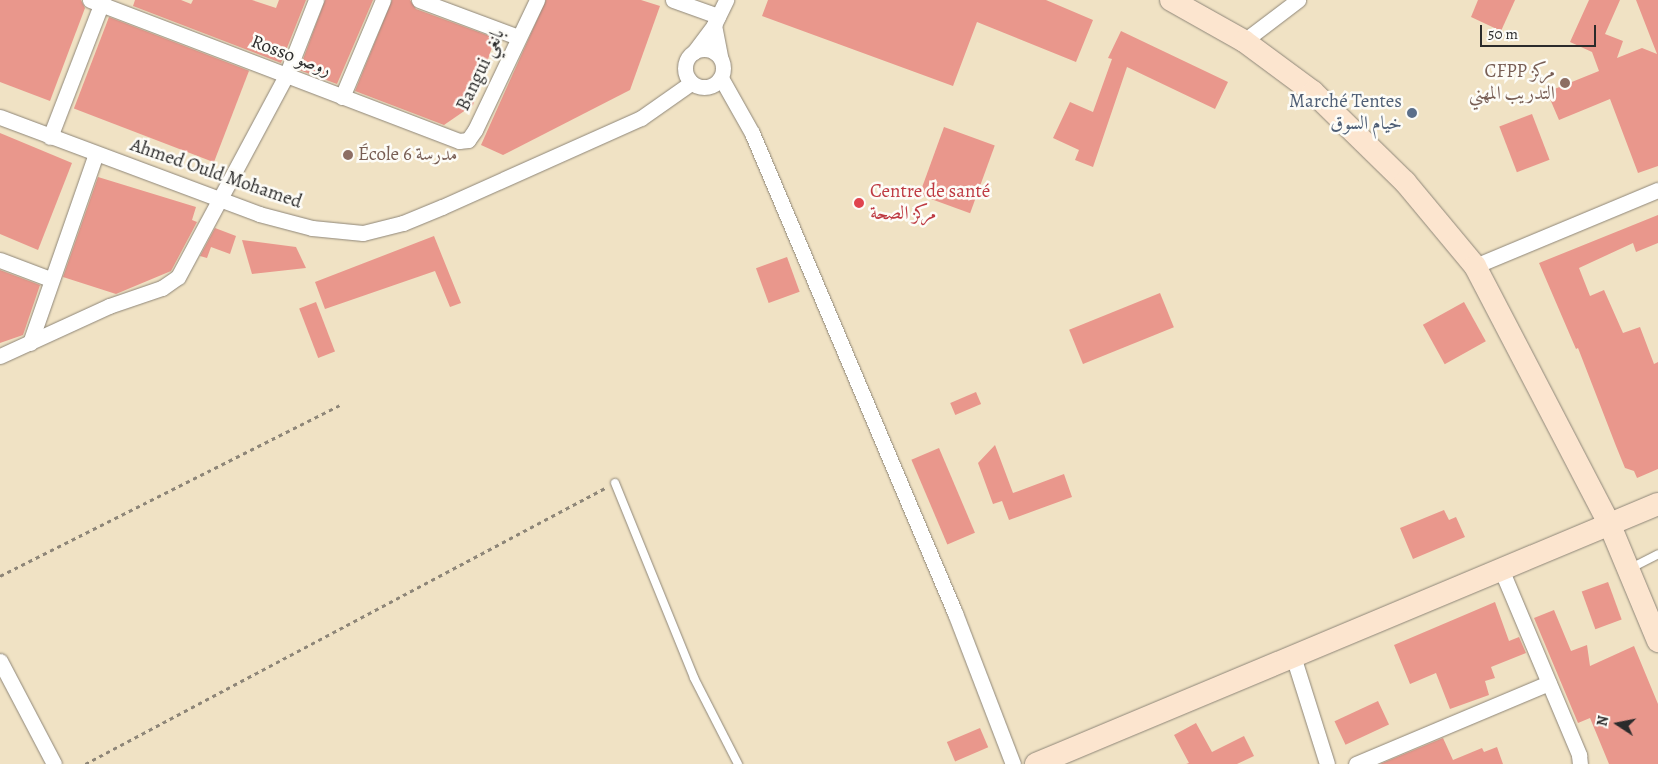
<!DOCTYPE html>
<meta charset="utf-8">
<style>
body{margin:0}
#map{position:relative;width:1658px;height:764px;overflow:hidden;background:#f0e2c4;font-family:Alegreya,Amiri,serif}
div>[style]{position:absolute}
.building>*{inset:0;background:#e9978c;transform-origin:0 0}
.path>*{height:2.5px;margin-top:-1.25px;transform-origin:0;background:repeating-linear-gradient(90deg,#8e8678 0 4px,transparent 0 8px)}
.roads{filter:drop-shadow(0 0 1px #8e8678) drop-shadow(0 0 1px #8e8678)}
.lane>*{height:8px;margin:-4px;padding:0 4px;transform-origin:4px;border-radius:4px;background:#fff}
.street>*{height:15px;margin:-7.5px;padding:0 7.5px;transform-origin:7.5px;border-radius:7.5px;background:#fff}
.street>.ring{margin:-7.5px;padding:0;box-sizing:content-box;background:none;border:15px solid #fff;border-radius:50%}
.secondary>*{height:22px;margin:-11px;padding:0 11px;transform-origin:11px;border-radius:11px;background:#fce5cf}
.dots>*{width:14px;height:14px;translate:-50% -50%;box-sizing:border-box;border:2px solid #fdfcf7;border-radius:50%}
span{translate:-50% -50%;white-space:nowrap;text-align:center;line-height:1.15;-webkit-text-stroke:5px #fdfcf7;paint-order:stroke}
.street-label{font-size:19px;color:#2b2b2b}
.education-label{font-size:19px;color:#785e54}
.right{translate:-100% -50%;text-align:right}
.left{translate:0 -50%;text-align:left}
.service-label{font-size:19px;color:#4e5e75}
.health-label{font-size:19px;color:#be3a42}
.north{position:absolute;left:1593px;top:699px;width:50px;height:50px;-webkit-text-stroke:4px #fdfcf7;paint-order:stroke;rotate:281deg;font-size:14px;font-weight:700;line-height:20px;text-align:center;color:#2b2b2b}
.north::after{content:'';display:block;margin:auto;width:18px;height:22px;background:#2b2b2b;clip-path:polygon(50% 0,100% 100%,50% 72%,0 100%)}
.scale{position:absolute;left:1480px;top:25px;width:116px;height:22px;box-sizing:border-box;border:2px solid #2b2b2b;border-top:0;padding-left:6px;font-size:15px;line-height:18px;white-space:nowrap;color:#2b2b2b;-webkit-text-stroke:4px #fdfcf7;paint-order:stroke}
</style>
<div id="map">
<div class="building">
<div style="clip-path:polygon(0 0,81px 0,85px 8px,50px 101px,0 82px)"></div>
<div style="clip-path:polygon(135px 0,181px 0,191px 4px,193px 0,252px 0,276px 8px,279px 0,306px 0,281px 63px,133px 6px)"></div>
<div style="clip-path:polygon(325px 0,373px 0,337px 84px,299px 70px)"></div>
<div style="clip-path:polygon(392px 0,410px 0,416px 9px,495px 38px,473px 105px,444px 125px,355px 91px)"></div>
<div style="clip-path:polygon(546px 0,641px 0,660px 6px,630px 90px,503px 155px,481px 145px)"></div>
<div style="clip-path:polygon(768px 0,1046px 0,1093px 20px,1076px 62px,977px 22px,953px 86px,762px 16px)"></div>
<div style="clip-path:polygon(1478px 0,1515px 0,1501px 31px,1471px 17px)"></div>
<div style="clip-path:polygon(1589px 0,1620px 0,1605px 34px,1623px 41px,1617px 58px,1642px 48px,1657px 54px,1636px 0,1658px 0,1658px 166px,1638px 173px,1610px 99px,1559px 120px,1547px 92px,1599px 71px,1592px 52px,1570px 42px)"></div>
<div style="left:109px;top:17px;width:150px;height:98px;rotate:21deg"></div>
<div style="clip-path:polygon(1121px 31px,1228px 82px,1215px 109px,1127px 67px,1093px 167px,1075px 160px,1079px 150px,1053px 138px,1070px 102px,1093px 112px,1112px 59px,1108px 58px)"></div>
<div style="left:1532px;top:114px;width:49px;height:35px;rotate:69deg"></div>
<div style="left:944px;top:127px;width:54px;height:72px;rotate:20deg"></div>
<div style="clip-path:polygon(0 133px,72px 163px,38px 250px,0 234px)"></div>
<div style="clip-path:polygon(98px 177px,196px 207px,192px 220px,197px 222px,171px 271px,116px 294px,63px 277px)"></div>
<div style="clip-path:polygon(1658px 215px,1658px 243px,1636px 252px,1633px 243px,1579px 268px,1590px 296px,1604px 290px,1623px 333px,1640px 327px,1654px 364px,1658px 362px,1658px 469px,1637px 478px,1634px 471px,1625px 468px,1616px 446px,1578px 348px,1576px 349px,1539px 263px)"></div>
<div style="clip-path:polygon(215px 228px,236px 236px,230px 254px,211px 247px,207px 258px,200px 256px)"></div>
<div style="clip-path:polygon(434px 236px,461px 303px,450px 307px,435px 271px,325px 309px,315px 282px)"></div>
<div style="clip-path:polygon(242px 240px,296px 247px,306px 268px,252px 274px)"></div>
<div style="left:787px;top:257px;width:37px;height:33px;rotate:70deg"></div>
<div style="clip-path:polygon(0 270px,40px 285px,23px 335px,0 343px)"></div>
<div style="left:1160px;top:293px;width:37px;height:98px;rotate:68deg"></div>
<div style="left:316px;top:302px;width:53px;height:18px;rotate:69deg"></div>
<div style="left:1464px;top:302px;width:45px;height:47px;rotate:61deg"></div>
<div style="left:976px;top:392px;width:13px;height:28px;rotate:67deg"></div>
<div style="clip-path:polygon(995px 445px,1013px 493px,1064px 474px,1072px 497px,1009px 520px,1002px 501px,993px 504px,978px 463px)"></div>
<div style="left:939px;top:448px;width:92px;height:30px;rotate:67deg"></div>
<div style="clip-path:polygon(1444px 510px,1449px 520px,1456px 517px,1465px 537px,1413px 559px,1400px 528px)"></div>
<div style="left:1608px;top:582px;width:40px;height:28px;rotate:70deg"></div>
<div style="clip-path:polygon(1495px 602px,1509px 641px,1519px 637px,1526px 653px,1491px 667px,1495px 678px,1485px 681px,1489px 695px,1450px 709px,1436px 673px,1410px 684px,1394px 645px)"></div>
<div style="clip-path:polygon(1554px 610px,1571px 651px,1587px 645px,1590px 666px,1634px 646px,1658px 704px,1658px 764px,1609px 764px,1590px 718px,1578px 723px,1534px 618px)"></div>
<div style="left:1378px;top:701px;width:26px;height:48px;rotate:65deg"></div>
<div style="clip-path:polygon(1196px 723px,1212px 752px,1244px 736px,1254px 756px,1237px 764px,1186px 764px,1189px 763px,1174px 735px)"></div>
<div style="left:980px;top:728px;width:21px;height:36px;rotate:67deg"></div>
<div style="clip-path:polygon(1443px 738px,1453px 760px,1482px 748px,1484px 752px,1497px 747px,1503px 764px,1380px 764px)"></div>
</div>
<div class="path">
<div style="left:0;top:576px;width:381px;rotate:-26.7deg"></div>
<div style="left:85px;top:764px;width:589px;rotate:-27.96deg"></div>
</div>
<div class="roads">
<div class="lane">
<div style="left:615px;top:483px;width:210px;rotate:67.9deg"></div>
<div style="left:694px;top:678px;width:97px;rotate:62.9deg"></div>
<div style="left:1631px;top:568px;width:30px;rotate:-27deg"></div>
</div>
<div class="street">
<div style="left:90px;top:0;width:395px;rotate:20.9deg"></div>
<div style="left:459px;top:141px;width:9px;rotate:-6deg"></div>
<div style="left:468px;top:140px;width:12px;rotate:-55deg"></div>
<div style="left:475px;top:130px;width:144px;rotate:-64.5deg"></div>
<div style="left:419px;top:0;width:106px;rotate:20.5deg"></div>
<div style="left:673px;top:0;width:48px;rotate:19.6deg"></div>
<div style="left:714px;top:25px;width:33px;rotate:79deg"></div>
<div style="left:1244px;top:41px;width:68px;rotate:-37.2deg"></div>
<div class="ring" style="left:685px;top:49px;width:23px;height:23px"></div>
<div style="left:694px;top:52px;width:34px;rotate:-53deg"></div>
<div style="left:714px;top:25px;width:28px;rotate:-64deg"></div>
<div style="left:721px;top:78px;width:63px;rotate:60.6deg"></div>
<div style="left:752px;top:133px;width:521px;rotate:67.08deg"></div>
<div style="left:955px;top:613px;width:162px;rotate:69deg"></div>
<div style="left:342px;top:97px;width:105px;rotate:-67.1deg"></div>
<div style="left:0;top:117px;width:277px;rotate:20.5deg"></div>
<div style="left:259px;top:214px;width:55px;rotate:14.8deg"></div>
<div style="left:312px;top:228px;width:51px;rotate:5.6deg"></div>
<div style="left:363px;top:233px;width:41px;rotate:-14deg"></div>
<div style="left:403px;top:223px;width:42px;rotate:-22.3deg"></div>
<div style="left:442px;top:207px;width:218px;rotate:-24.1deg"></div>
<div style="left:641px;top:118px;width:61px;rotate:-35deg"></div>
<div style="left:50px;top:137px;width:147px;rotate:-68.9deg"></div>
<div style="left:0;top:260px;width:53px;rotate:20.8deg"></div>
<div style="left:1475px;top:266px;width:198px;rotate:-22.6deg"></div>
<div style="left:30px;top:343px;width:200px;rotate:-70.8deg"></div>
<div style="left:0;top:356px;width:120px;rotate:-24.6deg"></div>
<div style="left:109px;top:306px;width:56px;rotate:-18.8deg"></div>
<div style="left:162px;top:288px;width:19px;rotate:-35deg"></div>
<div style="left:178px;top:277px;width:228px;rotate:-61.8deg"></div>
<div style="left:286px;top:76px;width:82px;rotate:-68.5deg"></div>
<div style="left:1501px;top:569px;width:202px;rotate:67.2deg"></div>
<div style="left:1579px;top:755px;width:9px;rotate:84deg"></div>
<div style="left:1293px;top:656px;width:113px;rotate:72.5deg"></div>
<div style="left:0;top:661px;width:116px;rotate:62.3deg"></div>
<div style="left:1356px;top:764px;width:209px;rotate:-22.8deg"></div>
</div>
<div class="secondary">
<div style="left:1171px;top:0;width:84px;rotate:29.3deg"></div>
<div style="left:1244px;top:41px;width:86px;rotate:36.5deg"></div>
<div style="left:1313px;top:92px;width:129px;rotate:44.4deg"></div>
<div style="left:1405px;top:182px;width:109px;rotate:50.2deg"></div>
<div style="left:1475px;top:266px;width:290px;rotate:62.5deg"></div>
<div style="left:1609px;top:523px;width:128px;rotate:67.4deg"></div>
<div style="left:1036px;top:764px;width:674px;rotate:-22.69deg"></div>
</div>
</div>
<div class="dots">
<div style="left:1565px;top:83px;background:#8d6e63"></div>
<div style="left:1412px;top:113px;background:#5c6f8a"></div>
<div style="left:348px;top:155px;background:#8d6e63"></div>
<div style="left:859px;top:203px;background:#e0444e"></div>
</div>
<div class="street-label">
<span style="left:291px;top:56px;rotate:21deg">Rosso روصو</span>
<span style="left:481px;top:70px;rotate:-65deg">Bangui بانغي</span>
<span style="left:216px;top:174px;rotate:19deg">Ahmed Ould Mohamed</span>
</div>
<div class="education-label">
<span class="right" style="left:1555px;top:83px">CFPP مركز<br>التدريب المهني</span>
<span class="left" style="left:358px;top:155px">École 6 مدرسة</span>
</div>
<div class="service-label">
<span class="right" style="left:1402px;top:113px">Marché Tentes<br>خيام السوق</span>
</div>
<div class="health-label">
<span class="left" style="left:870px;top:203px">Centre de santé<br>مركز الصحة</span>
</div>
<div class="north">N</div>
<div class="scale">50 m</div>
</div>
